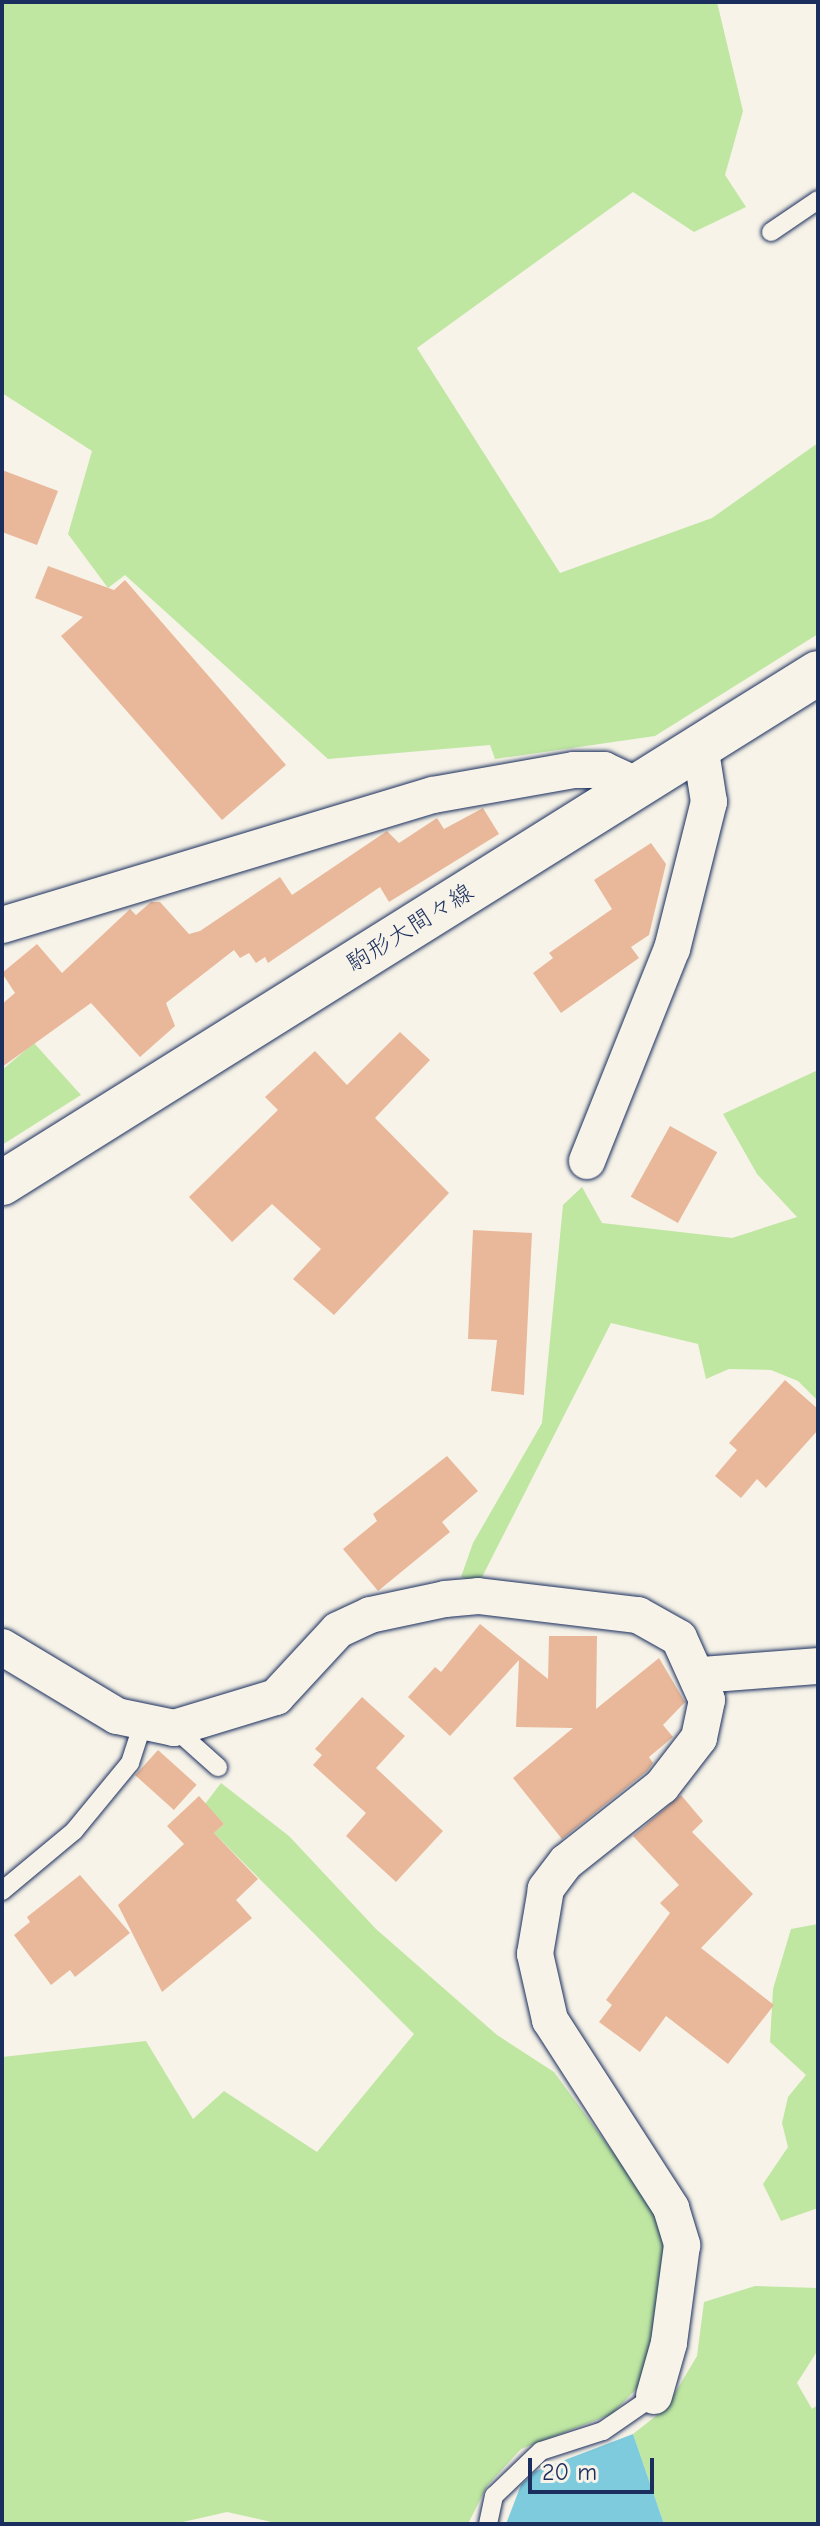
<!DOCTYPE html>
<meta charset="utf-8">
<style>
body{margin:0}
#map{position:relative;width:820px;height:2526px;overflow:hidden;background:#f7f3e8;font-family:"Comic Neue","Klee One",sans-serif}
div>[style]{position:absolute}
.green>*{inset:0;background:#bfe7a2}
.water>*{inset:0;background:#7ecbdd}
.building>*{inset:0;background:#e9b89a;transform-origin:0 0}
.roads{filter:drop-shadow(0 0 2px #1b2f5e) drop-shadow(0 0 2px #1b2f5e)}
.lane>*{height:18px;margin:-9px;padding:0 9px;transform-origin:9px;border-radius:9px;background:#f7f3e8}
.street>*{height:36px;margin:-18px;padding:0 18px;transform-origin:18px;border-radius:18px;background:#f7f3e8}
.secondary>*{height:44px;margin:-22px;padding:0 22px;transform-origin:22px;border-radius:22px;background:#f7f3e8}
span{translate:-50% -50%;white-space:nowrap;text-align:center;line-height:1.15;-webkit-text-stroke:8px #f7f3e8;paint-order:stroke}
.street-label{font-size:24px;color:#1b2f5e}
.frame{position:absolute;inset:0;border:4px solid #1b2f5e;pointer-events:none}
.scale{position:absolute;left:528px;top:2458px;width:126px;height:36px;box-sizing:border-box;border:4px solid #1b2f5e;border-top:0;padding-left:10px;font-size:24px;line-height:28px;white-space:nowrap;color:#1b2f5e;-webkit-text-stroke:6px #f7f3e8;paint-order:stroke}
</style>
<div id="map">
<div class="green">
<div style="clip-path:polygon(2px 2px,717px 2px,743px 111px,725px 175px,746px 207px,694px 232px,633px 192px,417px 348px,560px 573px,712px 518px,818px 443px,818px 634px,655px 736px,495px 759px,490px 745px,328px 759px,125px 575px,108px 588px,68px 534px,92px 451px,2px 393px)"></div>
<div style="clip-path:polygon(34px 1043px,81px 1095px,2px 1145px,2px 1070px)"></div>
<div style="clip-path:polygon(818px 1070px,818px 1401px,798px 1381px,771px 1370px,729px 1369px,706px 1379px,698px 1344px,611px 1323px,479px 1583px,461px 1577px,473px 1543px,542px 1423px,563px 1205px,582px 1187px,602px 1223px,732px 1238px,797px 1217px,757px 1174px,723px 1114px)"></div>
<div style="clip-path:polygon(221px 1783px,289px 1836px,376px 1929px,497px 2035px,554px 2072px,656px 2211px,666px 2239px,667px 2265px,643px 2382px,612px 2414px,521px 2449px,487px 2486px,468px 2524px,280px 2524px,227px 2512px,174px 2524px,2px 2524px,2px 2057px,146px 2041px,193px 2119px,224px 2091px,317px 2152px,414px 2034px,214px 1833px,224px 1824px,205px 1804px)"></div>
<div style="clip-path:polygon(818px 1924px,818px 2208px,781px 2221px,763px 2184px,788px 2147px,782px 2123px,788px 2097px,806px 2075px,770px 2042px,773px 1989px,791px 1929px)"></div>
<div style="clip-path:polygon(755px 2286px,818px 2288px,818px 2350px,797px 2383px,812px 2409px,818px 2405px,818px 2524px,664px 2524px,633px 2434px,666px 2408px,697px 2356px,704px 2302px)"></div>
</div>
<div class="water">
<div style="clip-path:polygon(633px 2434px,664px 2524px,506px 2524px,521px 2485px,536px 2471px)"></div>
</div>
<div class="building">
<div style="clip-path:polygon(2px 470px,58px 491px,37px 545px,2px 532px)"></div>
<div style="clip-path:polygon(48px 566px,114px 590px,125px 580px,286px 765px,222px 820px,61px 636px,83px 617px,35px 598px)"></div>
<div style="clip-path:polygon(483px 808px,499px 834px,389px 902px,380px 887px,268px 963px,265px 957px,256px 963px,249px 953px,240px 958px,234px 950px,166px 1003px,175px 1026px,140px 1057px,91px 1003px,2px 1067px,2px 1004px,15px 993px,2px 973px,37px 944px,62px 973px,130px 909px,136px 915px,151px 902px,160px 902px,189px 934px,200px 931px,280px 877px,292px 895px,387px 831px,399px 843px,437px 818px,444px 829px)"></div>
<div style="clip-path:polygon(651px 843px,666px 864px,649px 935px,631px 947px,639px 958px,561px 1013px,533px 973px,553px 958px,549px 953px,612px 909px,594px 880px)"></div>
<div style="clip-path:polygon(400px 1032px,430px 1060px,375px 1118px,449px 1193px,334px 1315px,293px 1279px,321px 1249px,272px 1204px,232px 1242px,189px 1197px,278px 1110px,265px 1097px,315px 1051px,347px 1085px)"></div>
<div style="left:670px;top:1126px;width:54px;height:81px;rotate:29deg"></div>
<div style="clip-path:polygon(473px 1230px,532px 1233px,524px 1395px,491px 1391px,497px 1340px,468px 1339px)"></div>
<div style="clip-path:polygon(785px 1380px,818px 1409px,818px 1430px,766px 1488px,757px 1479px,741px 1498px,715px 1476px,737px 1450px,729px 1443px)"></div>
<div style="clip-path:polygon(447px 1456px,478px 1491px,442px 1522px,450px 1532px,378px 1591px,343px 1549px,377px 1521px,373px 1514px)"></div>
<div style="clip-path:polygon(480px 1624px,548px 1679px,549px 1636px,597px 1636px,596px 1709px,659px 1658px,685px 1702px,663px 1725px,673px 1737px,649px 1757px,653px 1763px,647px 1771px,562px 1839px,513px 1778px,573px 1728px,516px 1727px,519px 1660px,450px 1736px,408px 1697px,435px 1667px,441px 1672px)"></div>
<div style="clip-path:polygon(362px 1697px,405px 1736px,376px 1768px,443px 1831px,396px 1882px,346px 1836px,366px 1813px,313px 1765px,322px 1755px,315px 1749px)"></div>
<div style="left:158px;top:1750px;width:52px;height:34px;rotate:42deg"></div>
<div style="clip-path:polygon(681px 1795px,703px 1821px,692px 1832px,753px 1894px,701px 1948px,774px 2005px,728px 2064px,666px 2016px,640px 2052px,599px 2022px,612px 2005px,606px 2000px,670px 1913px,660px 1903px,679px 1885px,633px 1836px)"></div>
<div style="clip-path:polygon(199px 1796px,224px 1824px,214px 1833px,258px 1879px,236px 1900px,252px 1918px,162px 1992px,118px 1905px,184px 1844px,167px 1826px)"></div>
<div style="clip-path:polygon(80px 1875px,130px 1933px,75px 1977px,70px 1970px,51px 1985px,14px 1935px,30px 1922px,27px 1917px)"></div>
</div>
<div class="roads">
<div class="lane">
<div style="left:771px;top:232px;width:57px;rotate:-34.2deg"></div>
<div style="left:174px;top:1728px;width:59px;rotate:41.6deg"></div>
<div style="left:2px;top:1891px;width:94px;rotate:-39.8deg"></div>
<div style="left:74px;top:1831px;width:88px;rotate:-50.5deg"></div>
<div style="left:130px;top:1763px;width:40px;rotate:-72deg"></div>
<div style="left:488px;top:2524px;width:29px;rotate:-78deg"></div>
<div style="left:494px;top:2496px;width:65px;rotate:-43.8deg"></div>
<div style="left:541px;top:2451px;width:65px;rotate:-17.9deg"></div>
<div style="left:603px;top:2431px;width:62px;rotate:-34.5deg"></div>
</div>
<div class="street">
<div style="left:2px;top:925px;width:450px;rotate:-16.8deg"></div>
<div style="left:433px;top:795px;width:143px;rotate:-10.1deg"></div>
<div style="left:574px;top:770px;width:30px"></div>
<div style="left:604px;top:770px;width:35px;rotate:25deg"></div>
<div style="left:587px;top:1161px;width:228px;rotate:-68.2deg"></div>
<div style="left:672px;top:949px;width:152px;rotate:-75.9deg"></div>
<div style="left:709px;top:802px;width:58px;rotate:-99deg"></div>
<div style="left:2px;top:1647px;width:134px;rotate:31deg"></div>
<div style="left:117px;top:1716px;width:58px;rotate:11.9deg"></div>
<div style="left:174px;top:1728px;width:107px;rotate:-16.9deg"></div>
<div style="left:276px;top:1697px;width:91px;rotate:-47.2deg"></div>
<div style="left:338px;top:1630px;width:35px;rotate:-25deg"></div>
<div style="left:370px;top:1615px;width:77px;rotate:-12deg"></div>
<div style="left:445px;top:1599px;width:33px;rotate:-5deg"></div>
<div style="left:478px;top:1596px;width:161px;rotate:6.8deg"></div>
<div style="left:638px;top:1615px;width:47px;rotate:29.3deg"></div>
<div style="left:679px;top:1638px;width:68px;rotate:65.7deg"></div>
<div style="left:707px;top:1700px;width:39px;rotate:102deg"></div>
<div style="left:699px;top:1738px;width:61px;rotate:127.6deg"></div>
<div style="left:662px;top:1786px;width:122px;rotate:141.6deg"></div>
<div style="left:566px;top:1862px;width:34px;rotate:127deg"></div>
<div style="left:546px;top:1889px;width:66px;rotate:99.6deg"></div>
<div style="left:535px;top:1954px;width:68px;rotate:77.2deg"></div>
<div style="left:550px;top:2020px;width:224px;rotate:57.2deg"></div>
<div style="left:671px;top:2208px;width:39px;rotate:73deg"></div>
<div style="left:682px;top:2245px;width:99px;rotate:97.6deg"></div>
<div style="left:669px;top:2343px;width:55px;rotate:105.8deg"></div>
<div style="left:701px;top:1675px;width:117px;rotate:-4.4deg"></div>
</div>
<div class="secondary">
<div style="left:2px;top:1183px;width:962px;rotate:-32.01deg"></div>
</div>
</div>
<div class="street-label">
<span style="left:410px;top:928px;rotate:-32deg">駒形大間々線</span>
</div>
<div class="frame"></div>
<div class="scale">20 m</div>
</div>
